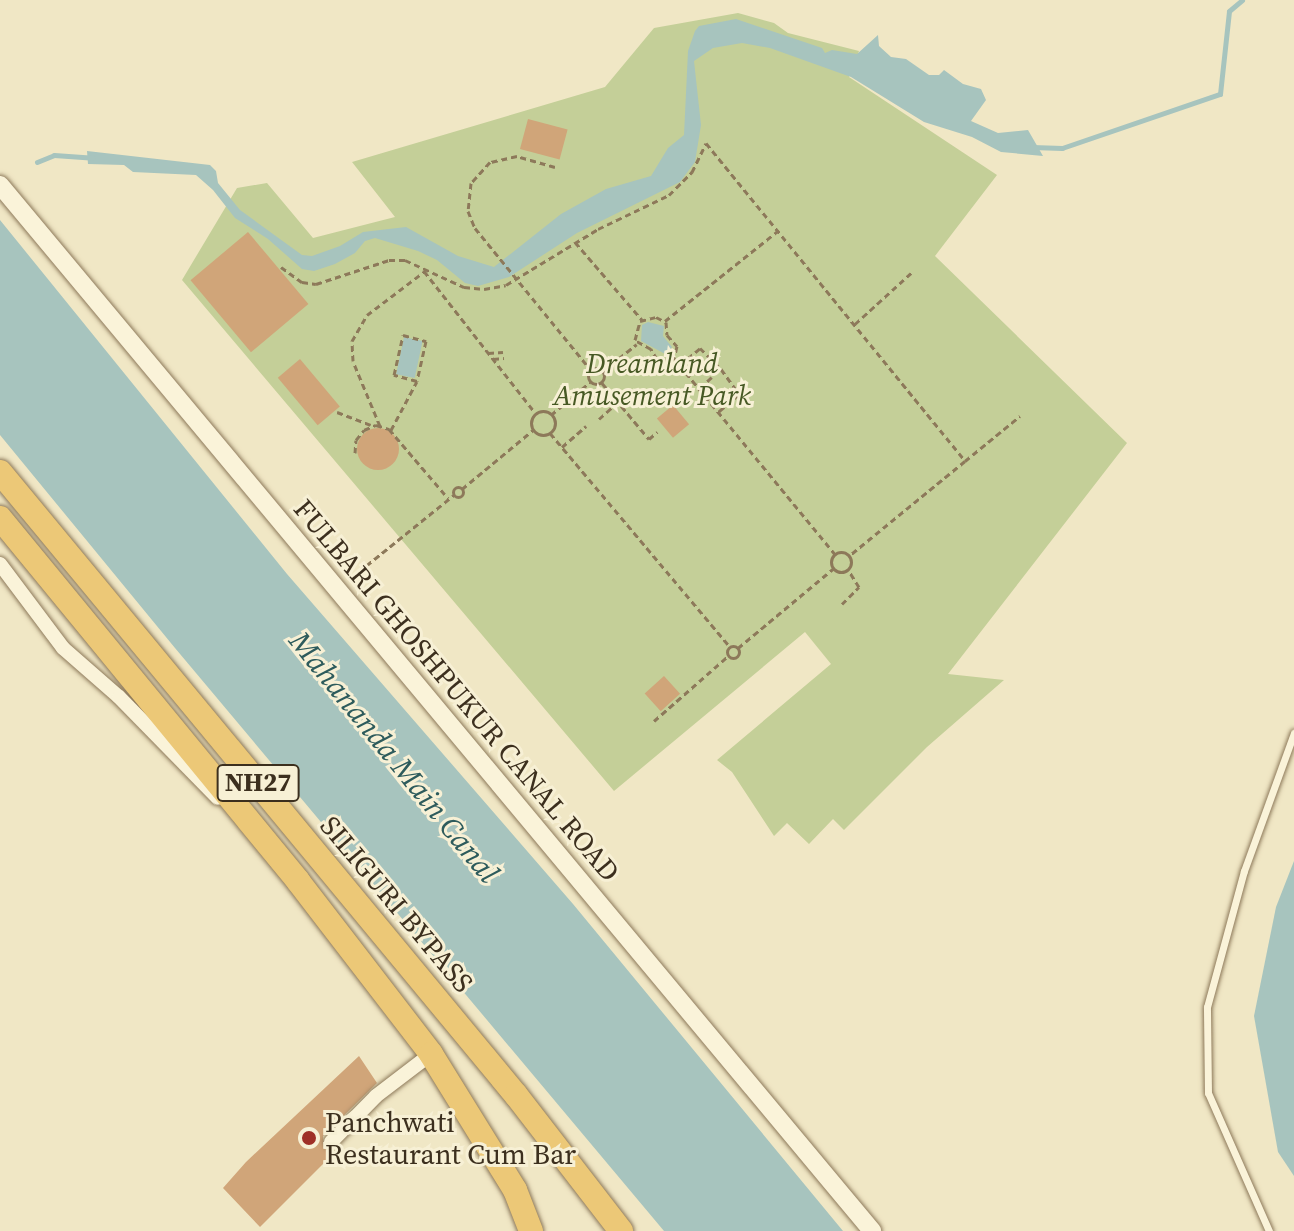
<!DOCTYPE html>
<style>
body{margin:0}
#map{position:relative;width:1294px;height:1231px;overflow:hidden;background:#f0e7c5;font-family:"Source Serif 4",serif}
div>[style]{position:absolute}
.green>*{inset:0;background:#c4cf98}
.water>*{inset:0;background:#a7c4be;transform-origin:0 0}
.stream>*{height:5px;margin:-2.5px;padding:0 2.5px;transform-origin:2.5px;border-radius:2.5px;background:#a7c4be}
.building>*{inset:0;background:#d0a579;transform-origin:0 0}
.round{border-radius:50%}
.path>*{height:3px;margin-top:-1.5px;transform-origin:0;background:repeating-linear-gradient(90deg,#8d795a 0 6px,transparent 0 10px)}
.path>.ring{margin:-1.5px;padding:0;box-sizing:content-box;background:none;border:3px solid #8d795a;border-radius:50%}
.roads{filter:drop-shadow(0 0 2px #8d795a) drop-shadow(0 0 2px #8d795a)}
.service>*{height:7px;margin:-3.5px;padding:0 3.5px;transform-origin:3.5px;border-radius:3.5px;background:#faf3d9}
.minor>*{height:14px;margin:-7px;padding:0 7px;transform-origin:7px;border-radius:7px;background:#faf3d9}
.tertiary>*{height:18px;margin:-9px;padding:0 9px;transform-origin:9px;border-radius:9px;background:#faf3d9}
.trunk>*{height:24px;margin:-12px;padding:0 12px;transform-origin:12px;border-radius:12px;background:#ecc877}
.dots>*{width:22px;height:22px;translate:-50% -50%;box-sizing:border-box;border:4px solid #f7f0d5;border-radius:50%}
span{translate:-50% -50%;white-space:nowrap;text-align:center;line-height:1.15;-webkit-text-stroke:6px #f7f0d5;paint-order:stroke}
.shield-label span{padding:2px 6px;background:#f7f0d5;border:2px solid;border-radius:6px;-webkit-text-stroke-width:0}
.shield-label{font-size:26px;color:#3c2f1e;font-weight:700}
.park-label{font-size:28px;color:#475924;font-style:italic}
.street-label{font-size:28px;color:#3c2f1e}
.poi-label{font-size:28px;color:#3c2f1e}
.left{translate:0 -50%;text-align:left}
.water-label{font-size:30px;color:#2d5b5c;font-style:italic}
</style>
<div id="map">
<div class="green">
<div style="clip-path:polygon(738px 13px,774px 23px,788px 33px,859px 51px,849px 77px,997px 175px,935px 256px,1127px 443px,948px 674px,1004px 680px,927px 747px,844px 830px,833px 819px,809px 844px,787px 823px,774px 836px,732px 772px,717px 760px,831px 664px,805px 632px,614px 791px,182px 280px,237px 188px,267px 183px,313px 238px,395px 217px,352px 162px,605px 87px,654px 28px)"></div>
</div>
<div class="water">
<div style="clip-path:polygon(736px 19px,822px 48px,825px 53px,832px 50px,857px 54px,878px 35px,879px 46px,891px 57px,906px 59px,929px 75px,939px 75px,944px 70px,963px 84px,981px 89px,986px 100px,971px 121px,998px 133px,1028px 130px,1043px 156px,1001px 152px,972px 137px,924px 122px,851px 77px,770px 48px,742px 43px,713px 48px,694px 61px,701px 125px,695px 162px,680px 182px,577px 233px,509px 277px,478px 286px,465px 283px,437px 260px,418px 251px,375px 238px,365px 241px,355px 253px,335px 264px,314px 271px,302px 269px,268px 239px,235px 218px,213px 190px,196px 175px,133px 172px,124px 165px,88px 164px,87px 151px,210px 165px,216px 171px,218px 183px,240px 210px,302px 255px,312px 256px,340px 246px,363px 232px,406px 227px,458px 256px,494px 267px,561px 214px,606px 189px,651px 176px,668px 148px,684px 135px,688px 51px,695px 31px,699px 26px)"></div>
<div style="clip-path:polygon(0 220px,287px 574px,573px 904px,843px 1231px,664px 1231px,175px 648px,0 435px)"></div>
<div style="clip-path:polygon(648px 322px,664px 326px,663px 336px,672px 347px,667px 355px,641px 341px,642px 325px)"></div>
<div style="left:404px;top:337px;width:19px;height:38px;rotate:12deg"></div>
<div style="clip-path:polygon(1294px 861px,1294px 1176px,1278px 1152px,1254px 1016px,1276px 907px)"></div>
</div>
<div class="stream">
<div style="left:1032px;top:147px;width:30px;rotate:2deg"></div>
<div style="left:1062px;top:148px;width:167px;rotate:-18.9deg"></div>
<div style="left:1220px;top:94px;width:83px;rotate:-83.8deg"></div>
<div style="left:1229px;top:11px;width:17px;rotate:-40deg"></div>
<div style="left:37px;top:162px;width:18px;rotate:-22deg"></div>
<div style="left:54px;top:155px;width:39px;rotate:4deg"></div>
</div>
<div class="building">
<div style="left:528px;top:119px;width:41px;height:31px;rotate:15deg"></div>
<div style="left:248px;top:232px;width:94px;height:75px;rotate:50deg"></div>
<div style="left:300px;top:359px;width:62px;height:29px;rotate:50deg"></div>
<div style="left:673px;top:405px;width:25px;height:21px;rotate:50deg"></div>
<div class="round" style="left:357px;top:428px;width:42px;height:42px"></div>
<div style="left:664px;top:676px;width:24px;height:26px;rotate:48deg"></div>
<div style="clip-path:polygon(359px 1056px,377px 1083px,323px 1136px,324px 1149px,337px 1150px,260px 1227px,223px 1188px,246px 1162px)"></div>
</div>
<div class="path">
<div style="left:555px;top:167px;width:40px;rotate:-164deg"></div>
<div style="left:517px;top:156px;width:28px;rotate:167deg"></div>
<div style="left:490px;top:162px;width:28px;rotate:132deg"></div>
<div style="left:471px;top:183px;width:28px;rotate:96deg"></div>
<div style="left:468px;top:211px;width:18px;rotate:68deg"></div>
<div style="left:475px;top:228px;width:183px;rotate:50.8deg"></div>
<div style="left:575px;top:242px;width:103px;rotate:49.3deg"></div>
<div style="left:281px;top:267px;width:26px;rotate:36deg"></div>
<div style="left:302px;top:282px;width:14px;rotate:8deg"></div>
<div style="left:316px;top:284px;width:77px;rotate:-18.2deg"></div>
<div style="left:389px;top:260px;width:16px"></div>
<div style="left:405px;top:260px;width:65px;rotate:24.6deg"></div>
<div style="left:464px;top:287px;width:20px;rotate:6deg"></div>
<div style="left:484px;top:289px;width:22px;rotate:-10deg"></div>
<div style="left:506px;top:285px;width:108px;rotate:-31.3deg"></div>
<div style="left:598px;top:229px;width:79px;rotate:-25.6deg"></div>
<div style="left:669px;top:195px;width:33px;rotate:-45deg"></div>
<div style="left:692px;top:172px;width:32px;rotate:-64deg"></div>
<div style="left:706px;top:143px;width:410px;rotate:50.8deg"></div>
<div style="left:965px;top:461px;width:150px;rotate:140.7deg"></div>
<div style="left:424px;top:271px;width:182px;rotate:51.9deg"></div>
<div style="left:656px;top:317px;width:11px;rotate:27deg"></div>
<div style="left:666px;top:322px;width:13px;rotate:86deg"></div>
<div style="left:667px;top:335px;width:15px;rotate:48deg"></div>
<div style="left:677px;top:346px;width:9px;rotate:103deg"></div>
<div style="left:675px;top:355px;width:9px;rotate:144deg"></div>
<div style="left:668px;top:360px;width:11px;rotate:-175deg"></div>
<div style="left:657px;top:359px;width:12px;rotate:-121deg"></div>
<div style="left:651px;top:349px;width:18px;rotate:-151deg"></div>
<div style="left:635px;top:340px;width:20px;rotate:-75deg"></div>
<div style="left:640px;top:321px;width:16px;rotate:-14deg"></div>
<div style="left:665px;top:321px;width:146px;rotate:-38.6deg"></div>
<div style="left:855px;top:324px;width:76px;rotate:-42.3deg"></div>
<div style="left:403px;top:335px;width:24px;rotate:15deg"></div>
<div style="left:426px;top:341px;width:41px;rotate:102.7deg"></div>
<div style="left:417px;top:381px;width:24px;rotate:-165deg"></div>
<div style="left:394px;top:375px;width:41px;rotate:-77.3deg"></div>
<div style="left:488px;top:353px;width:15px;rotate:-4deg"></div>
<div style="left:673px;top:357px;width:255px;rotate:50.6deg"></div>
<div style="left:493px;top:359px;width:11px;rotate:-5deg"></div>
<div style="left:680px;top:365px;width:26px;rotate:-40deg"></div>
<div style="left:700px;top:348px;width:30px;rotate:45deg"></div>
<div style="left:721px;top:369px;width:31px;rotate:54deg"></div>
<div style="left:739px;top:394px;width:28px;rotate:139deg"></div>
<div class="ring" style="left:588px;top:368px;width:13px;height:13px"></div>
<div style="left:603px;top:371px;width:43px;rotate:-38.5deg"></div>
<div style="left:602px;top:383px;width:73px;rotate:50deg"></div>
<div style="left:649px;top:439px;width:11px;rotate:-41deg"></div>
<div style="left:700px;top:388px;width:16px;rotate:-43deg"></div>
<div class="ring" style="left:531px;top:411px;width:21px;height:21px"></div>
<div style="left:337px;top:412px;width:36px;rotate:21deg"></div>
<div style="left:551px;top:415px;width:51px;rotate:-40.2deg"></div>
<div style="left:599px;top:419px;width:25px;rotate:-42deg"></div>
<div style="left:380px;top:426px;width:70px;rotate:-112.6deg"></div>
<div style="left:353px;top:361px;width:20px;rotate:-93deg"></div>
<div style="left:352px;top:341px;width:30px;rotate:-60deg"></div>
<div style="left:367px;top:315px;width:73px;rotate:-37.2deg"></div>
<div style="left:391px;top:430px;width:55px;rotate:-62deg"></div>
<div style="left:550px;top:433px;width:280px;rotate:49.9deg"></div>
<div style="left:562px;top:447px;width:32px;rotate:-41deg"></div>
<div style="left:355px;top:453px;width:13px;rotate:-86deg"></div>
<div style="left:356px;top:440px;width:13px;rotate:-51deg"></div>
<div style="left:364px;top:430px;width:13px;rotate:-23deg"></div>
<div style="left:376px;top:425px;width:14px;rotate:17deg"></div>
<div style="left:389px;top:429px;width:91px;rotate:49.5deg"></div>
<div style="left:965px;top:461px;width:71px;rotate:-39.3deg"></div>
<div class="ring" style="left:453px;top:487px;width:7px;height:7px"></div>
<div style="left:462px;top:489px;width:92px;rotate:-39.7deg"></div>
<div class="ring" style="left:831px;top:552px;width:17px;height:17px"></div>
<div style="left:351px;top:578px;width:132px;rotate:-38.9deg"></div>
<div style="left:842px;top:604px;width:24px;rotate:-45deg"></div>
<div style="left:859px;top:587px;width:19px;rotate:-122deg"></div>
<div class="ring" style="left:727px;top:646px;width:9px;height:9px"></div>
<div style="left:738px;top:648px;width:125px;rotate:-39.8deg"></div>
<div style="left:654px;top:721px;width:98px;rotate:-41.3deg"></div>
</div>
<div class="roads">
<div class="service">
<div style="left:1269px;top:1231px;width:151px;rotate:-113.8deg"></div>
<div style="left:1208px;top:1093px;width:86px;rotate:-90.7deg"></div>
<div style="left:1207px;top:1007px;width:141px;rotate:-74.8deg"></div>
<div style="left:1244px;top:871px;width:147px;rotate:-70.1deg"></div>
</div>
<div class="minor">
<div style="left:0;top:564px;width:105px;rotate:53.1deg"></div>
<div style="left:63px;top:648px;width:74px;rotate:41.2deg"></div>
<div style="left:119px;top:697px;width:141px;rotate:45.6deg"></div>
<div style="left:331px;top:1142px;width:64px;rotate:-45.6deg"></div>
<div style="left:376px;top:1096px;width:69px;rotate:-37.4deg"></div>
</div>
<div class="tertiary">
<div style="left:0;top:185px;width:1362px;rotate:50.18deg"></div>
</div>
<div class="trunk">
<div style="left:0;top:472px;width:809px;rotate:50.37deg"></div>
<div style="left:516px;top:1095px;width:172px;rotate:52.3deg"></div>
<div style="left:0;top:518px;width:470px;rotate:50.6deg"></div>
<div style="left:298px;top:881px;width:218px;rotate:52.4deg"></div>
<div style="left:431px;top:1054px;width:160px;rotate:58.3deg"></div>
<div style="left:515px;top:1190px;width:44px;rotate:68.7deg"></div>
</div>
</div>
<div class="dots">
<div style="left:309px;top:1138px;background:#9f3027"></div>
</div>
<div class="shield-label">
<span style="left:258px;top:783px">NH27</span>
</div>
<div class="park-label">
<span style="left:652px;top:379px">Dreamland<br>Amusement Park</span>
</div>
<div class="street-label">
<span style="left:457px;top:690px;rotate:50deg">FULBARI GHOSHPUKUR CANAL ROAD</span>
<span style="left:397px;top:904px;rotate:50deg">SILIGURI BYPASS</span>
</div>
<div class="poi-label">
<span class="left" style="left:325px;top:1138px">Panchwati<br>Restaurant Cum Bar</span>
</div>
<div class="water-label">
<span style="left:394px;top:757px;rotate:51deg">Mahananda Main Canal</span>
</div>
</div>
